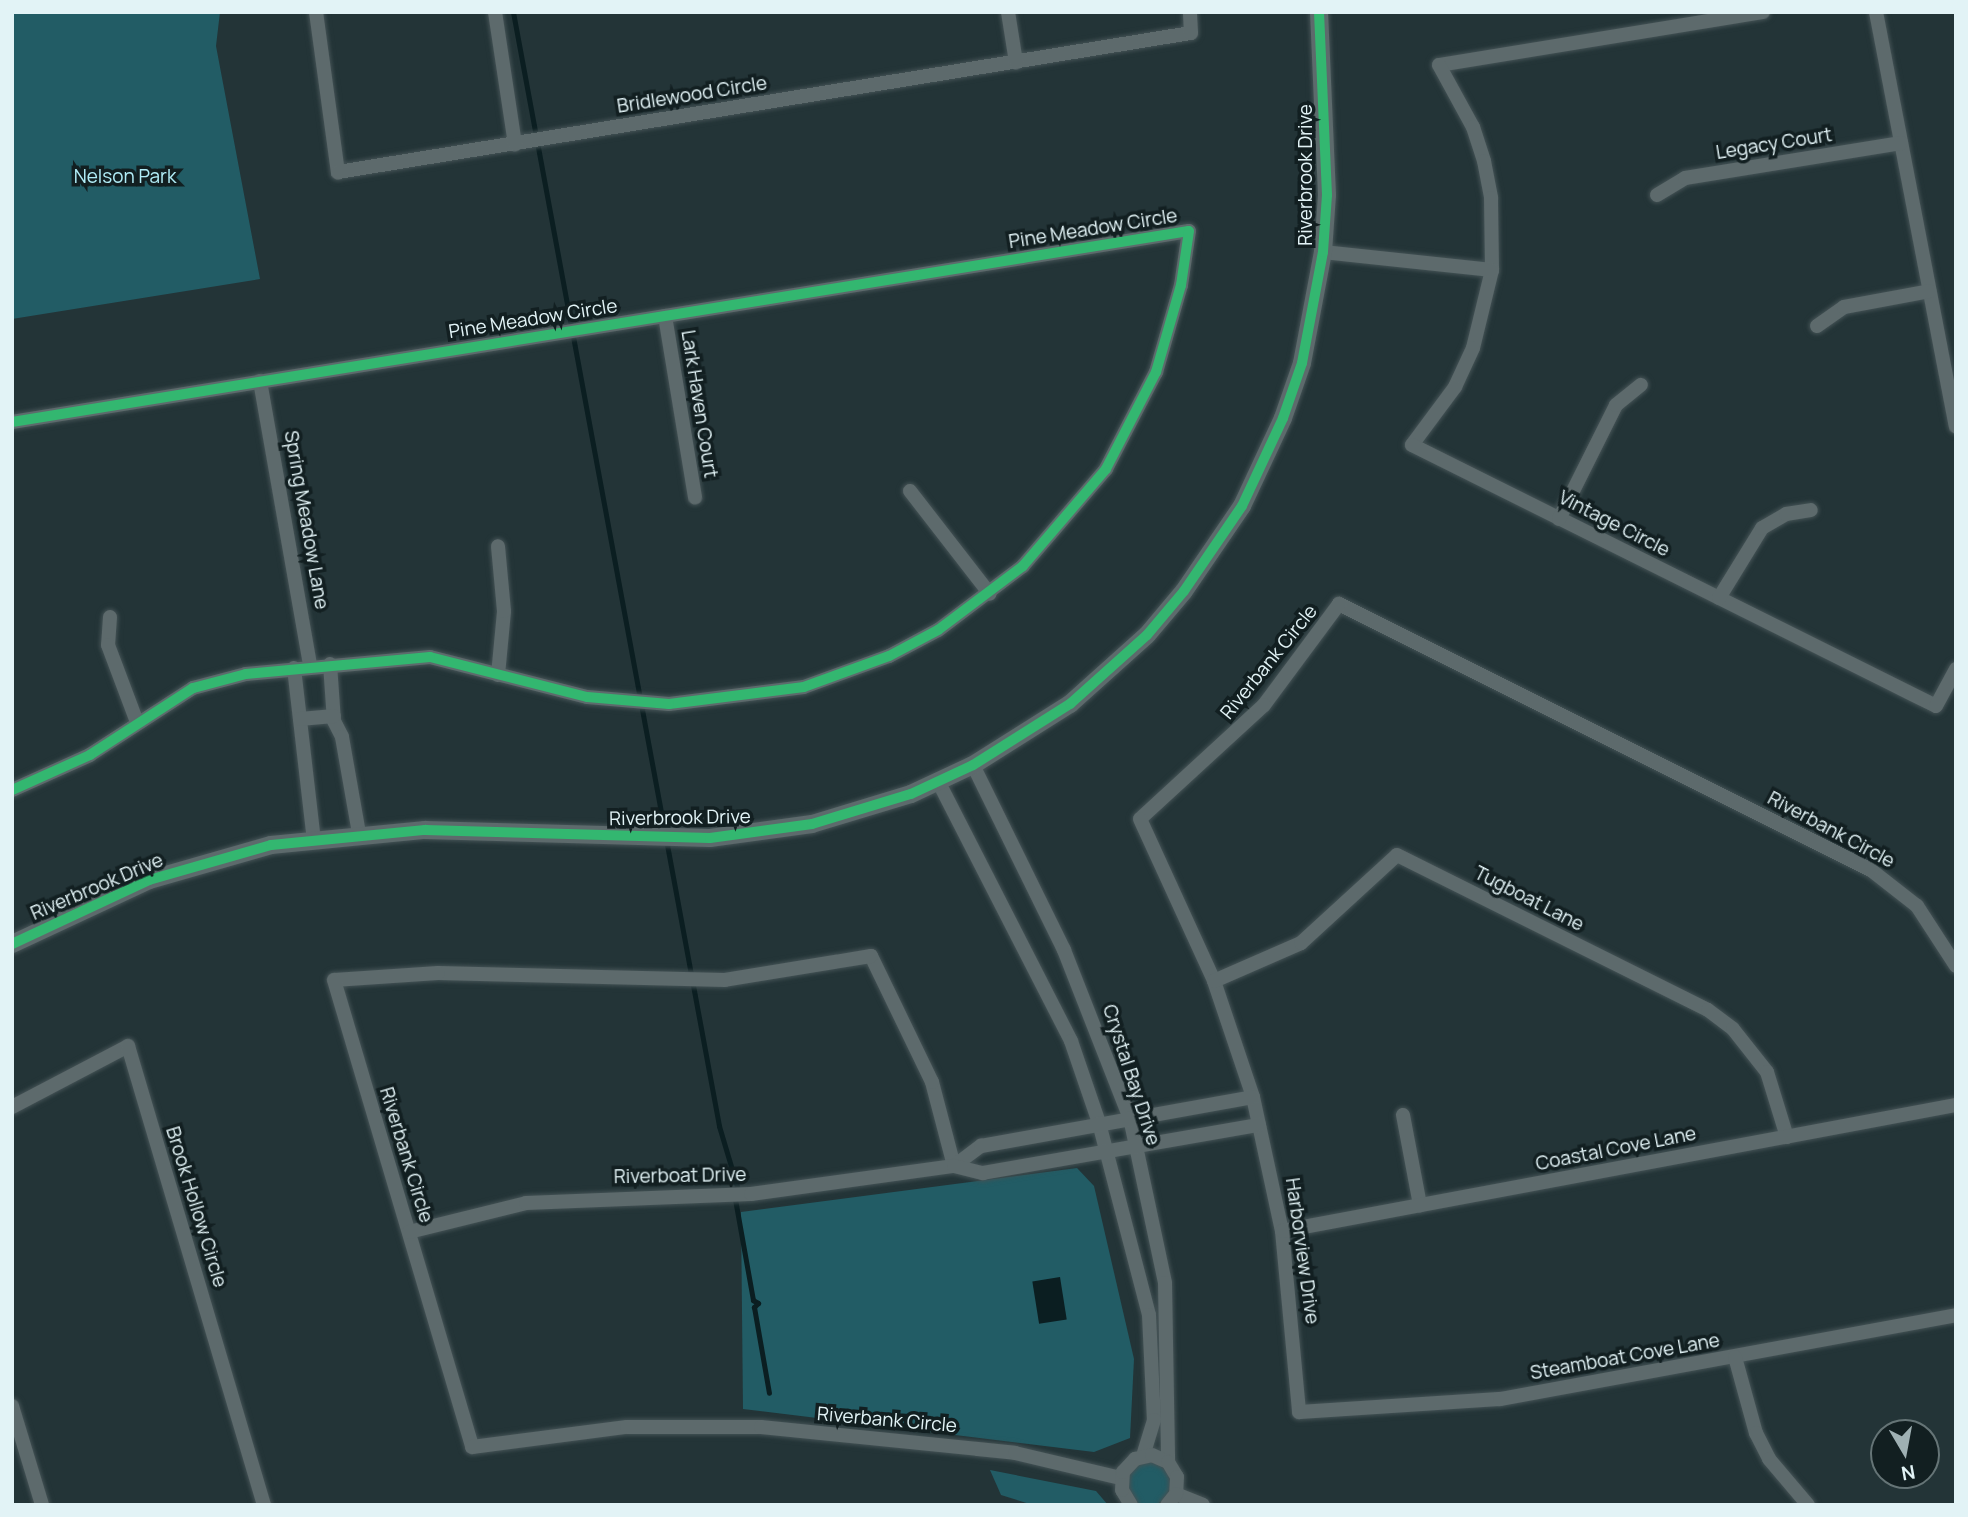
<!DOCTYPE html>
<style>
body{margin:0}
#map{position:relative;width:1968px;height:1517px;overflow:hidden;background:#233437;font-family:Manrope,sans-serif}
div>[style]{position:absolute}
.green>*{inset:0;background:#225c65}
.round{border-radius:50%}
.water>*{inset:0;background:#0b1e21;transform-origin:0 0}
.stream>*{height:5px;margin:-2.5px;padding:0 2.5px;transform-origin:2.5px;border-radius:2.5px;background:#0b1e21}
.roads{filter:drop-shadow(0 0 2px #445255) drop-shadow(0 0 2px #445255)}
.minor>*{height:14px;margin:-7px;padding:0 7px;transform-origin:7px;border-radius:7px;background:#5d6a6c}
.tertiary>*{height:18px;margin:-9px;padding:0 9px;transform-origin:9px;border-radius:9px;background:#5d6a6c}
.cycleway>*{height:10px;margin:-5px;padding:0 5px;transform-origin:5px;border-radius:5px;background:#33b770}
span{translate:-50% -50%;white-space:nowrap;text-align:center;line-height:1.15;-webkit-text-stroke:7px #121f21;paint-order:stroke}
.street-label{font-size:19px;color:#e2f3f6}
.park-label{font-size:19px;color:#b1edf7}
.frame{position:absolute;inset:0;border:14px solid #e2f3f6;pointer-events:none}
.north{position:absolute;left:1870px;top:1419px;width:70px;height:70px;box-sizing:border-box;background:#121f21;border:2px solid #657476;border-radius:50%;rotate:170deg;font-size:19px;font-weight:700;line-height:28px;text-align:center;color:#e2f3f6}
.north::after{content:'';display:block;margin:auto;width:24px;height:32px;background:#9fb0b3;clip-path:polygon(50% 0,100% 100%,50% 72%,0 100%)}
</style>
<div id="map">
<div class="green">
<div style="clip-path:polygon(12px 12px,220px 12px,216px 46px,260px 279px,12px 319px)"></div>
<div style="clip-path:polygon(1077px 1168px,1094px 1186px,1134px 1359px,1130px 1438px,1094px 1452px,743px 1409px,741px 1212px)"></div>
<div class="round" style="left:1126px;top:1462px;width:44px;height:44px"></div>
<div style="clip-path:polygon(990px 1470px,1096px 1491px,1108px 1505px,1033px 1505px,1001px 1495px)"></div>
</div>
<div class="water">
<div style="left:1060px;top:1277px;width:43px;height:28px;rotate:81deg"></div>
</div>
<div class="stream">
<div style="left:513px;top:12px;width:1133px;rotate:79.52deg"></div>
<div style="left:719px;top:1126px;width:70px;rotate:73.4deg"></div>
<div style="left:739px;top:1193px;width:7px;rotate:124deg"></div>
<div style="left:735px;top:1199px;width:103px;rotate:79.9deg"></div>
<div style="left:753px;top:1300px;width:6px;rotate:31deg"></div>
<div style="left:758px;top:1303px;width:6px;rotate:135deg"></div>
<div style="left:754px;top:1307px;width:87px;rotate:80.1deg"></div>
</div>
<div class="roads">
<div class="minor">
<div style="left:316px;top:12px;width:162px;rotate:82.2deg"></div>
<div style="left:338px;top:172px;width:864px;rotate:-9.26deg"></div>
<div style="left:1191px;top:33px;width:21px;rotate:-93deg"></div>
<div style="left:495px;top:12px;width:134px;rotate:81.4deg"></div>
<div style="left:1008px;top:12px;width:51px;rotate:80.9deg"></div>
<div style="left:1763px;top:12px;width:328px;rotate:170.7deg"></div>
<div style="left:1439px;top:65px;width:71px;rotate:61.3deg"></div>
<div style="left:1473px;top:127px;width:36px;rotate:72deg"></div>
<div style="left:1484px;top:161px;width:38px;rotate:79deg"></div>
<div style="left:1491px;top:198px;width:72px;rotate:89.2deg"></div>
<div style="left:1492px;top:270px;width:80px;rotate:103.7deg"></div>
<div style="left:1473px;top:348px;width:43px;rotate:114.8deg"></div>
<div style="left:1455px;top:387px;width:72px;rotate:126.6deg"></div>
<div style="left:1412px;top:445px;width:585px;rotate:26.48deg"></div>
<div style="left:1936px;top:706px;width:42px;rotate:-61.6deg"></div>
<div style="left:1876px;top:12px;width:422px;rotate:79.1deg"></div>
<div style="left:1657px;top:195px;width:33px;rotate:-31deg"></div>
<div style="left:1685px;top:178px;width:219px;rotate:-9.2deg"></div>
<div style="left:1323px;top:252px;width:170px;rotate:6.1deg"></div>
<div style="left:665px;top:316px;width:184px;rotate:80.6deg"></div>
<div style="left:1817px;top:326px;width:33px;rotate:-35deg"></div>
<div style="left:1844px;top:307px;width:87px;rotate:-10.5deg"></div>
<div style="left:260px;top:381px;width:289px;rotate:80deg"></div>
<div style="left:12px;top:422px;width:1192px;rotate:-9.22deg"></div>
<div style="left:1189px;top:231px;width:55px;rotate:98.4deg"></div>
<div style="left:1181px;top:285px;width:91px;rotate:106deg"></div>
<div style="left:1156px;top:372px;width:109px;rotate:117.3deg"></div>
<div style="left:1106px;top:469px;width:128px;rotate:130.6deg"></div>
<div style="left:1023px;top:566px;width:106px;rotate:143deg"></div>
<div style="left:938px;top:630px;width:55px;rotate:152deg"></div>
<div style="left:889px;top:656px;width:90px;rotate:160deg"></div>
<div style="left:804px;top:687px;width:136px;rotate:172.8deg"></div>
<div style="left:669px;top:704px;width:82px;rotate:-175.1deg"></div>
<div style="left:587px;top:697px;width:162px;rotate:-165.7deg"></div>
<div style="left:430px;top:657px;width:185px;rotate:174.7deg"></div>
<div style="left:246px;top:674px;width:55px;rotate:165.2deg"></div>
<div style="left:193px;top:688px;width:123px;rotate:147deg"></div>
<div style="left:90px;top:755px;width:85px;rotate:155.8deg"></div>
<div style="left:910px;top:491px;width:130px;rotate:52.2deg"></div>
<div style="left:1559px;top:519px;width:127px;rotate:-63.4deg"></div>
<div style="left:1616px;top:405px;width:32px;rotate:-39deg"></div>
<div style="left:1719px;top:598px;width:82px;rotate:-58.4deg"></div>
<div style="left:1762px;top:528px;width:28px;rotate:-30deg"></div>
<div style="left:1786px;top:514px;width:25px;rotate:-9deg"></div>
<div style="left:110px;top:617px;width:28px;rotate:94deg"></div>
<div style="left:108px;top:645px;width:82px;rotate:69.4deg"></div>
<div style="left:330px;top:664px;width:57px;rotate:86deg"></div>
<div style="left:334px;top:721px;width:18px;rotate:63deg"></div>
<div style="left:342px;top:737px;width:97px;rotate:80deg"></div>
<div style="left:294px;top:668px;width:173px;rotate:83.4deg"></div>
<div style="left:498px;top:675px;width:64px;rotate:-84.6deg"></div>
<div style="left:504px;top:611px;width:65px;rotate:-95.3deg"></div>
<div style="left:300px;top:719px;width:34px;rotate:-5deg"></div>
<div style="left:973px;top:765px;width:206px;rotate:63.8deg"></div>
<div style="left:1064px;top:950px;width:180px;rotate:68.6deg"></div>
<div style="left:1130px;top:1118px;width:169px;rotate:78deg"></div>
<div style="left:1165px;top:1283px;width:179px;rotate:89deg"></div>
<div style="left:938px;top:781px;width:292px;rotate:62.9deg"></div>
<div style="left:1071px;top:1041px;width:87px;rotate:71.1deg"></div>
<div style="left:1099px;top:1123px;width:198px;rotate:75.4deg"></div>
<div style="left:1149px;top:1315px;width:105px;rotate:87.3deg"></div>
<div style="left:1154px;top:1420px;width:37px;rotate:107deg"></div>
<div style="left:1956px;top:966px;width:72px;rotate:-123deg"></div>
<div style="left:1917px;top:906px;width:58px;rotate:-142deg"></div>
<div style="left:1871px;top:870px;width:595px;rotate:-153.43deg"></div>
<div style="left:1339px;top:604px;width:126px;rotate:126.6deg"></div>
<div style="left:1264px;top:705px;width:168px;rotate:137.4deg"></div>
<div style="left:1140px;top:819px;width:178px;rotate:65.4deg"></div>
<div style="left:1214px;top:981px;width:122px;rotate:71.4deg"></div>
<div style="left:1253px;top:1097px;width:137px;rotate:77.8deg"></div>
<div style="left:1282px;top:1231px;width:182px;rotate:84.6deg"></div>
<div style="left:1299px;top:1412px;width:201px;rotate:-3.7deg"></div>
<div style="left:1500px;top:1399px;width:464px;rotate:-10.4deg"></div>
<div style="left:1214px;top:981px;width:95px;rotate:-23.6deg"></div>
<div style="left:1301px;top:943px;width:130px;rotate:-42.5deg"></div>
<div style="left:1397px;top:855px;width:347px;rotate:26.5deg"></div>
<div style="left:1708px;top:1010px;width:31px;rotate:37deg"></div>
<div style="left:1733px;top:1029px;width:55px;rotate:51.7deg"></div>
<div style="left:1767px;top:1072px;width:68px;rotate:72.9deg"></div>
<div style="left:12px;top:1107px;width:131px;rotate:-27.7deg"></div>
<div style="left:128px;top:1046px;width:479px;rotate:73.5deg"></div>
<div style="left:1403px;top:1115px;width:92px;rotate:79.3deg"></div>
<div style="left:954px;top:1166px;width:87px;rotate:-104.7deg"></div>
<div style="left:932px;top:1082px;width:140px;rotate:-115.8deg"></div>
<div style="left:871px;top:956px;width:148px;rotate:170.7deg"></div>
<div style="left:725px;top:980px;width:287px;rotate:-178.6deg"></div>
<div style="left:438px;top:973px;width:104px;rotate:176.1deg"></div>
<div style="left:334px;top:980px;width:487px;rotate:73.5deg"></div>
<div style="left:472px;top:1447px;width:156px;rotate:-7.4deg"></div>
<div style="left:627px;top:1427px;width:134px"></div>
<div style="left:761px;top:1427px;width:255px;rotate:5.8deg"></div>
<div style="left:1015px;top:1453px;width:109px;rotate:13.3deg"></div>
<div style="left:954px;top:1166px;width:34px;rotate:-37deg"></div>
<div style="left:981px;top:1146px;width:276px;rotate:-10.2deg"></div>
<div style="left:1282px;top:1231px;width:686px;rotate:-10.59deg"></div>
<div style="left:409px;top:1232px;width:121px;rotate:-13.9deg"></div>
<div style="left:526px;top:1203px;width:225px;rotate:-2.3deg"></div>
<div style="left:751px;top:1194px;width:205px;rotate:-7.9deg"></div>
<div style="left:954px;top:1166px;width:30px;rotate:14deg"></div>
<div style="left:983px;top:1173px;width:280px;rotate:-9.9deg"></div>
<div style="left:1735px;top:1357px;width:79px;rotate:74.6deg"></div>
<div style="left:1756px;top:1433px;width:29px;rotate:63deg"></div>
<div style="left:1769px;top:1459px;width:60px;rotate:49.7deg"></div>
<div style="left:12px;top:1406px;width:103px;rotate:73.1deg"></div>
<div style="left:1176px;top:1494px;width:29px;rotate:22deg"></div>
<div style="left:1131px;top:1505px;width:17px;rotate:-121deg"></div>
<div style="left:1122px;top:1490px;width:18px;rotate:-87deg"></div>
<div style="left:1123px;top:1472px;width:18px;rotate:-47deg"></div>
<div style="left:1135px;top:1459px;width:17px;rotate:-13deg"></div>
<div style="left:1152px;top:1455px;width:17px;rotate:24deg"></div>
<div style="left:1168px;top:1462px;width:17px;rotate:59deg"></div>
<div style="left:1177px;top:1477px;width:17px;rotate:93deg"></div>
<div style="left:1176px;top:1494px;width:14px;rotate:129deg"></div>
</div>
<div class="tertiary">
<div style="left:12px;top:944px;width:151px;rotate:-25deg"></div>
<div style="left:149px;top:880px;width:127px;rotate:-16deg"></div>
<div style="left:271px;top:845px;width:155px;rotate:-5.6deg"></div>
<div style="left:425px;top:830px;width:285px;rotate:1.6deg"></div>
<div style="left:710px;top:838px;width:103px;rotate:-7.8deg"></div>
<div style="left:812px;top:824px;width:103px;rotate:-16.9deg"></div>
<div style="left:911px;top:794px;width:68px;rotate:-25.1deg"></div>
<div style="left:973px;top:765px;width:115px;rotate:-32.2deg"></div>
<div style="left:1070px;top:704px;width:103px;rotate:-41.9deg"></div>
<div style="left:1147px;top:635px;width:57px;rotate:-49.9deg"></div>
<div style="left:1184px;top:591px;width:103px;rotate:-55.7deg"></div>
<div style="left:1242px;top:506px;width:97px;rotate:-65deg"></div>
<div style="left:1283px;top:418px;width:58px;rotate:-70.9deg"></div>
<div style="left:1302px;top:363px;width:113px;rotate:-79.3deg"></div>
<div style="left:1323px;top:252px;width:57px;rotate:-86deg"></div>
<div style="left:1327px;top:195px;width:183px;rotate:-92.5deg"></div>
</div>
</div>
<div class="cycleway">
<div style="left:12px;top:422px;width:1192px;rotate:-9.22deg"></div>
<div style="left:1189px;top:231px;width:55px;rotate:98.4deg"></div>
<div style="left:1181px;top:285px;width:91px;rotate:106deg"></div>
<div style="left:1156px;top:372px;width:109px;rotate:117.3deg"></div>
<div style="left:1106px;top:469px;width:128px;rotate:130.6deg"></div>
<div style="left:1023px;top:566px;width:106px;rotate:143deg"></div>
<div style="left:938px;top:630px;width:55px;rotate:152deg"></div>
<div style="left:889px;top:656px;width:90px;rotate:160deg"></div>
<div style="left:804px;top:687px;width:136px;rotate:172.8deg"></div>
<div style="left:669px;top:704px;width:82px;rotate:-175.1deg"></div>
<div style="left:587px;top:697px;width:162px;rotate:-165.7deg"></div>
<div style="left:430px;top:657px;width:185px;rotate:174.7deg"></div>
<div style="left:246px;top:674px;width:55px;rotate:165.2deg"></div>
<div style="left:193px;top:688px;width:123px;rotate:147deg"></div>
<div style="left:90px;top:755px;width:85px;rotate:155.8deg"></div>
<div style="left:12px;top:944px;width:151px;rotate:-25deg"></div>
<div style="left:149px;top:880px;width:127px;rotate:-16deg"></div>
<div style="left:271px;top:845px;width:155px;rotate:-5.6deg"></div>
<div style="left:425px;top:830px;width:285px;rotate:1.6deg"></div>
<div style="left:710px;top:838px;width:103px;rotate:-7.8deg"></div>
<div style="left:812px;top:824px;width:103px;rotate:-16.9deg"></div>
<div style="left:911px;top:794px;width:68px;rotate:-25.1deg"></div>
<div style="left:973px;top:765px;width:115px;rotate:-32.2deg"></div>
<div style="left:1070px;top:704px;width:103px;rotate:-41.9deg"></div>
<div style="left:1147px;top:635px;width:57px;rotate:-49.9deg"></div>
<div style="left:1184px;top:591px;width:103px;rotate:-55.7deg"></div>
<div style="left:1242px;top:506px;width:97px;rotate:-65deg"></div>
<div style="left:1283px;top:418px;width:58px;rotate:-70.9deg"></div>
<div style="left:1302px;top:363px;width:113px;rotate:-79.3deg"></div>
<div style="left:1323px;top:252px;width:57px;rotate:-86deg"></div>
<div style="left:1327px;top:195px;width:183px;rotate:-92.5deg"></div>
</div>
<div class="street-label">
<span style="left:692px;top:95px;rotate:-9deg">Bridlewood Circle</span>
<span style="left:1774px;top:144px;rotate:-9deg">Legacy Court</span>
<span style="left:1306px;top:175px;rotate:-90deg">Riverbrook Drive</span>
<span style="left:1093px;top:229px;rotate:-9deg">Pine Meadow Circle</span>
<span style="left:533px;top:319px;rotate:-9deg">Pine Meadow Circle</span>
<span style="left:699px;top:404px;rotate:81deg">Lark Haven Court</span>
<span style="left:306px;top:520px;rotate:80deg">Spring Meadow Lane</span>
<span style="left:1614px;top:524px;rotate:27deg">Vintage Circle</span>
<span style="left:1269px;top:662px;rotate:-51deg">Riverbank Circle</span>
<span style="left:680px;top:818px;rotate:-1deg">Riverbrook Drive</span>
<span style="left:1831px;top:830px;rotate:28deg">Riverbank Circle</span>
<span style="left:97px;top:887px;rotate:-23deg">Riverbrook Drive</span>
<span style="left:1529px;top:899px;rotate:27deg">Tugboat Lane</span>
<span style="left:1131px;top:1075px;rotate:72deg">Crystal Bay Drive</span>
<span style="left:1616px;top:1149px;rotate:-11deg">Coastal Cove Lane</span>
<span style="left:406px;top:1155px;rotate:73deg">Riverbank Circle</span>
<span style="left:680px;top:1176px;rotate:-1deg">Riverboat Drive</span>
<span style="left:196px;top:1207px;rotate:73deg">Brook Hollow Circle</span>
<span style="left:1302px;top:1251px;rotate:82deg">Harborview Drive</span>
<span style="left:1625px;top:1357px;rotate:-10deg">Steamboat Cove Lane</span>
<span style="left:887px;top:1420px;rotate:5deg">Riverbank Circle</span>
</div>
<div class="park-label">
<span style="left:125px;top:177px">Nelson Park</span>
</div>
<div class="frame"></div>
<div class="north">N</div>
</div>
